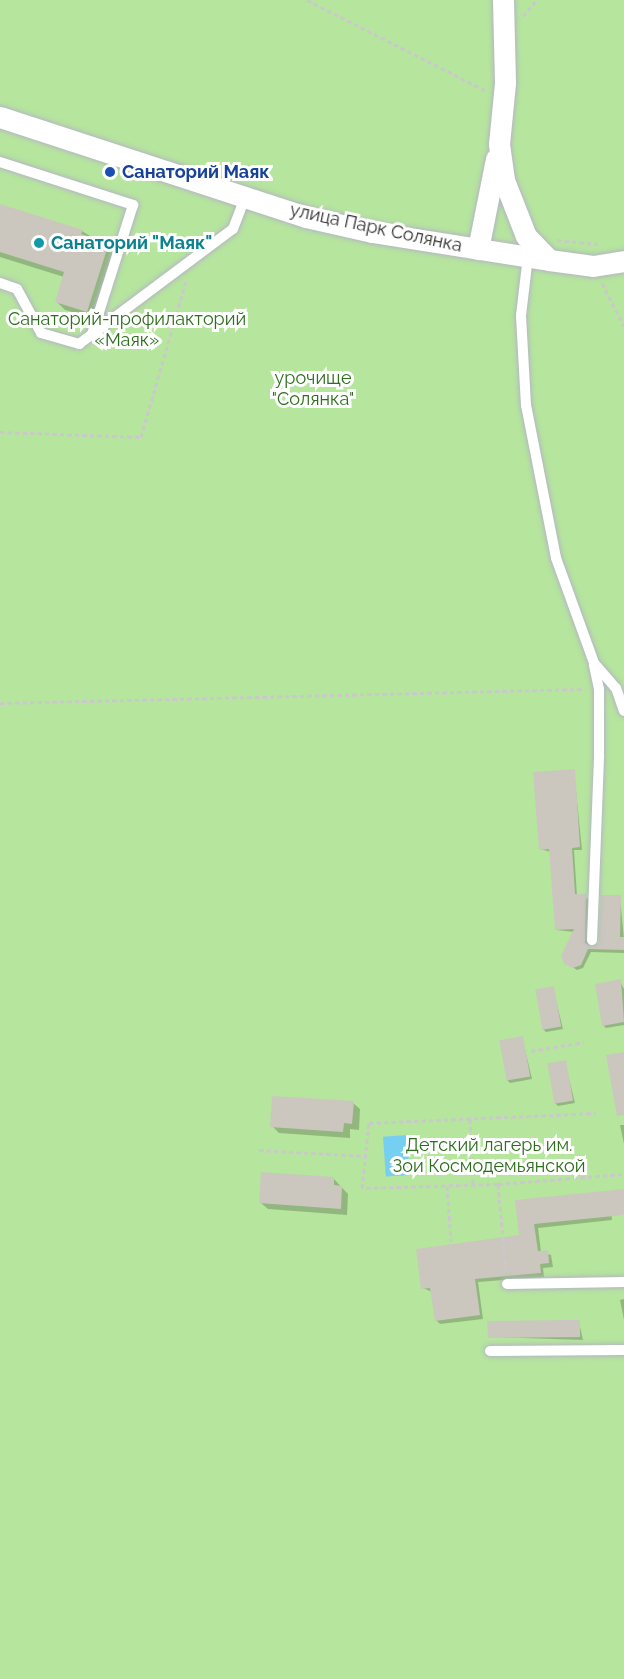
<!DOCTYPE html>
<meta charset="utf-8">
<style>
body{margin:0}
#map{position:relative;width:624px;height:1679px;overflow:hidden;background:#efe9e1;font-family:Raleway,sans-serif}
div>[style]{position:absolute}
.green>*{inset:0;background:#b6e59e;transform-origin:0 0}
.water>*{inset:0;background:#75cff0;transform-origin:0 0}
.shadow>*{inset:0;background:#0003}
.building>*{inset:0;background:#cbc7bf;transform-origin:0 0}
.path>*{height:3px;margin-top:-1.5px;transform-origin:0;background:repeating-linear-gradient(90deg,#c9c9c9 0 4.5px,transparent 0 7.5px)}
.roads{filter:drop-shadow(0 0 2px #b4b7c1) drop-shadow(0 0 2px #b4b7c1)}
.lane>*{height:10px;margin:-5px;padding:0 5px;transform-origin:5px;border-radius:5px;background:#fff}
.street>*{height:21px;margin:-10.5px;padding:0 10.5px;transform-origin:10.5px;border-radius:10.5px;background:#fff}
.dots>*{width:16px;height:16px;translate:-50% -50%;box-sizing:border-box;border:3px solid #fff;border-radius:50%}
span{translate:-50% -50%;white-space:nowrap;text-align:center;line-height:1.15;-webkit-text-stroke:6px #fff;paint-order:stroke}
.transit-label{font-size:18px;color:#164399;font-weight:700}
.left{translate:0 -50%;text-align:left}
.street-label{font-size:18px;color:#2e2e2e}
.culture-label{font-size:18px;color:#0d838f;font-weight:700}
.park-label{font-size:18px;color:#2c6e1b}
</style>
<div id="map">
<div class="green">
<div style="left:0;top:0;width:624px;height:1679px"></div>
</div>
<div class="water">
<div style="left:407px;top:1135px;width:40px;height:24px;rotate:86deg"></div>
</div>
<div class="shadow">
<div style="clip-path:polygon(0 206px,82px 231px,116px 252px,95px 319px,65px 310px,56px 301px,64px 277px,0 257px)"></div>
<div style="clip-path:polygon(574px 771px,582px 850px,574px 850px,577px 896px,589px 899px,590px 948px,596px 948px,601px 941px,620px 897px,624px 939px,624px 953px,591px 952px,583px 968px,577px 970px,566px 963px,574px 932px,557px 930px,551px 852px,540px 849px)"></div>
<div style="clip-path:polygon(620px 981px,624px 989px,624px 1025px,606px 1028px,603px 1025px)"></div>
<div style="clip-path:polygon(553px 988px,563px 1029px,546px 1032px,543px 1029px)"></div>
<div style="clip-path:polygon(522px 1037px,532px 1079px,510px 1083px,507px 1080px)"></div>
<div style="clip-path:polygon(565px 1062px,575px 1103px,558px 1106px,555px 1103px)"></div>
<div style="clip-path:polygon(353px 1103px,360px 1109px,359px 1130px,350px 1129px,350px 1138px,279px 1133px,272px 1126px)"></div>
<div style="clip-path:polygon(620px 1125px,624px 1125px,624px 1144px)"></div>
<div style="clip-path:polygon(334px 1179px,348px 1194px,347px 1215px,268px 1209px,261px 1203px)"></div>
<div style="clip-path:polygon(610px 1197px,612px 1220px,538px 1228px,541px 1252px,551px 1255px,553px 1267px,543px 1268px,544px 1277px,478px 1282px,483px 1319px,440px 1324px,436px 1320px,432px 1292px,423px 1288px,520px 1236px,516px 1201px)"></div>
<div style="clip-path:polygon(624px 1299px,624px 1320px,620px 1300px)"></div>
<div style="clip-path:polygon(579px 1322px,583px 1340px,489px 1337px)"></div>
</div>
<div class="building">
<div style="clip-path:polygon(0 204px,83px 230px,81px 234px,109px 243px,87px 312px,55px 302px,64px 272px,0 252px)"></div>
<div style="clip-path:polygon(575px 769px,580px 847px,572px 848px,575px 894px,586px 894px,585px 943px,592px 947px,599px 943px,601px 895px,621px 895px,620px 937px,624px 937px,624px 950px,588px 949px,581px 965px,573px 968px,564px 964px,561px 955px,574px 929px,555px 930px,549px 849px,539px 850px,533px 772px)"></div>
<div style="clip-path:polygon(621px 979px,624px 1022px,602px 1026px,595px 984px)"></div>
<div style="left:554px;top:986px;width:41px;height:19px;rotate:80deg"></div>
<div style="left:523px;top:1036px;width:41px;height:24px;rotate:80deg"></div>
<div style="clip-path:polygon(624px 1052px,624px 1115px,617px 1116px,606px 1055px)"></div>
<div style="left:566px;top:1060px;width:41px;height:19px;rotate:80deg"></div>
<div style="clip-path:polygon(272px 1096px,354px 1101px,352px 1124px,344px 1123px,343px 1132px,270px 1127px)"></div>
<div style="clip-path:polygon(261px 1172px,334px 1177px,334px 1185px,342px 1186px,341px 1209px,259px 1203px)"></div>
<div style="clip-path:polygon(624px 1189px,624px 1215px,534px 1224px,538px 1251px,548px 1250px,549px 1263px,540px 1264px,541px 1273px,475px 1279px,480px 1315px,435px 1321px,430px 1288px,421px 1289px,416px 1249px,519px 1235px,515px 1200px)"></div>
<div style="clip-path:polygon(565px 1320px,580px 1320px,580px 1337px,488px 1338px,487px 1321px)"></div>
</div>
<div class="path">
<div style="left:307px;top:0;width:201px;rotate:26.9deg"></div>
<div style="left:523px;top:16px;width:21px;rotate:-49deg"></div>
<div style="left:557px;top:240px;width:41px;rotate:5.6deg"></div>
<div style="left:602px;top:283px;width:48px;rotate:62.9deg"></div>
<div style="left:0;top:432px;width:141px;rotate:2deg"></div>
<div style="left:141px;top:437px;width:162px;rotate:-73.9deg"></div>
<div style="left:0;top:703px;width:586px;rotate:-1.37deg"></div>
<div style="left:531px;top:1051px;width:54px;rotate:-9.6deg"></div>
<div style="left:470px;top:1119px;width:66px;rotate:87.4deg"></div>
<div style="left:259px;top:1150px;width:107px;rotate:3.2deg"></div>
<div style="left:498px;top:1184px;width:136px;rotate:178.3deg"></div>
<div style="left:362px;top:1188px;width:65px;rotate:-83.9deg"></div>
<div style="left:369px;top:1123px;width:227px;rotate:-2.5deg"></div>
<div style="left:447px;top:1186px;width:55px;rotate:85.8deg"></div>
<div style="left:506px;top:1271px;width:87px;rotate:-95.3deg"></div>
<div style="left:498px;top:1184px;width:126px;rotate:-4.5deg"></div>
</div>
<div class="roads">
<div class="lane">
<div style="left:0;top:162px;width:140px;rotate:17.9deg"></div>
<div style="left:133px;top:205px;width:135px;rotate:107.6deg"></div>
<div style="left:528px;top:256px;width:60px;rotate:96.7deg"></div>
<div style="left:521px;top:316px;width:89px;rotate:86.8deg"></div>
<div style="left:526px;top:405px;width:156px;rotate:78.9deg"></div>
<div style="left:556px;top:558px;width:112px;rotate:70.1deg"></div>
<div style="left:594px;top:663px;width:33px;rotate:49deg"></div>
<div style="left:616px;top:688px;width:24px;rotate:71deg"></div>
<div style="left:0;top:283px;width:18px;rotate:19deg"></div>
<div style="left:17px;top:289px;width:50px;rotate:61.4deg"></div>
<div style="left:41px;top:333px;width:40px;rotate:16deg"></div>
<div style="left:79px;top:344px;width:192px;rotate:-36.8deg"></div>
<div style="left:233px;top:229px;width:33px;rotate:-69deg"></div>
<div style="left:592px;top:940px;width:185px;rotate:-87.8deg"></div>
<div style="left:599px;top:755px;width:66px;rotate:-90deg"></div>
<div style="left:599px;top:689px;width:25px;rotate:-102deg"></div>
<div style="left:507px;top:1284px;width:117px;rotate:-1deg"></div>
<div style="left:490px;top:1351px;width:134px;rotate:-0.4deg"></div>
</div>
<div class="street">
<div style="left:503px;top:0;width:83px;rotate:88.6deg"></div>
<div style="left:505px;top:83px;width:61px;rotate:95.6deg"></div>
<div style="left:499px;top:144px;width:36px;rotate:82deg"></div>
<div style="left:504px;top:180px;width:60px;rotate:68.6deg"></div>
<div style="left:526px;top:236px;width:33px;rotate:46deg"></div>
<div style="left:0;top:117px;width:322px;rotate:18.1deg"></div>
<div style="left:306px;top:217px;width:68px;rotate:12.8deg"></div>
<div style="left:372px;top:232px;width:179px;rotate:9deg"></div>
<div style="left:549px;top:260px;width:44px;rotate:7.8deg"></div>
<div style="left:593px;top:266px;width:31px;rotate:-9deg"></div>
<div style="left:478px;top:249px;width:92px;rotate:-78.7deg"></div>
</div>
</div>
<div class="dots">
<div style="left:110px;top:172px;background:#1a4fb4"></div>
<div style="left:39px;top:243px;background:#0f9aa8"></div>
</div>
<div class="transit-label">
<span class="left" style="left:122px;top:172px">Санаторий Маяк</span>
</div>
<div class="street-label">
<span style="left:376px;top:228px;rotate:12deg">улица Парк Солянка</span>
</div>
<div class="culture-label">
<span class="left" style="left:51px;top:243px">Санаторий "Маяк"</span>
</div>
<div class="park-label">
<span style="left:127px;top:330px">Санаторий-профилакторий<br>«Маяк»</span>
<span style="left:313px;top:389px">урочище<br>"Солянка"</span>
<span style="left:489px;top:1156px">Детский лагерь им.<br>Зои Космодемьянской</span>
</div>
</div>
